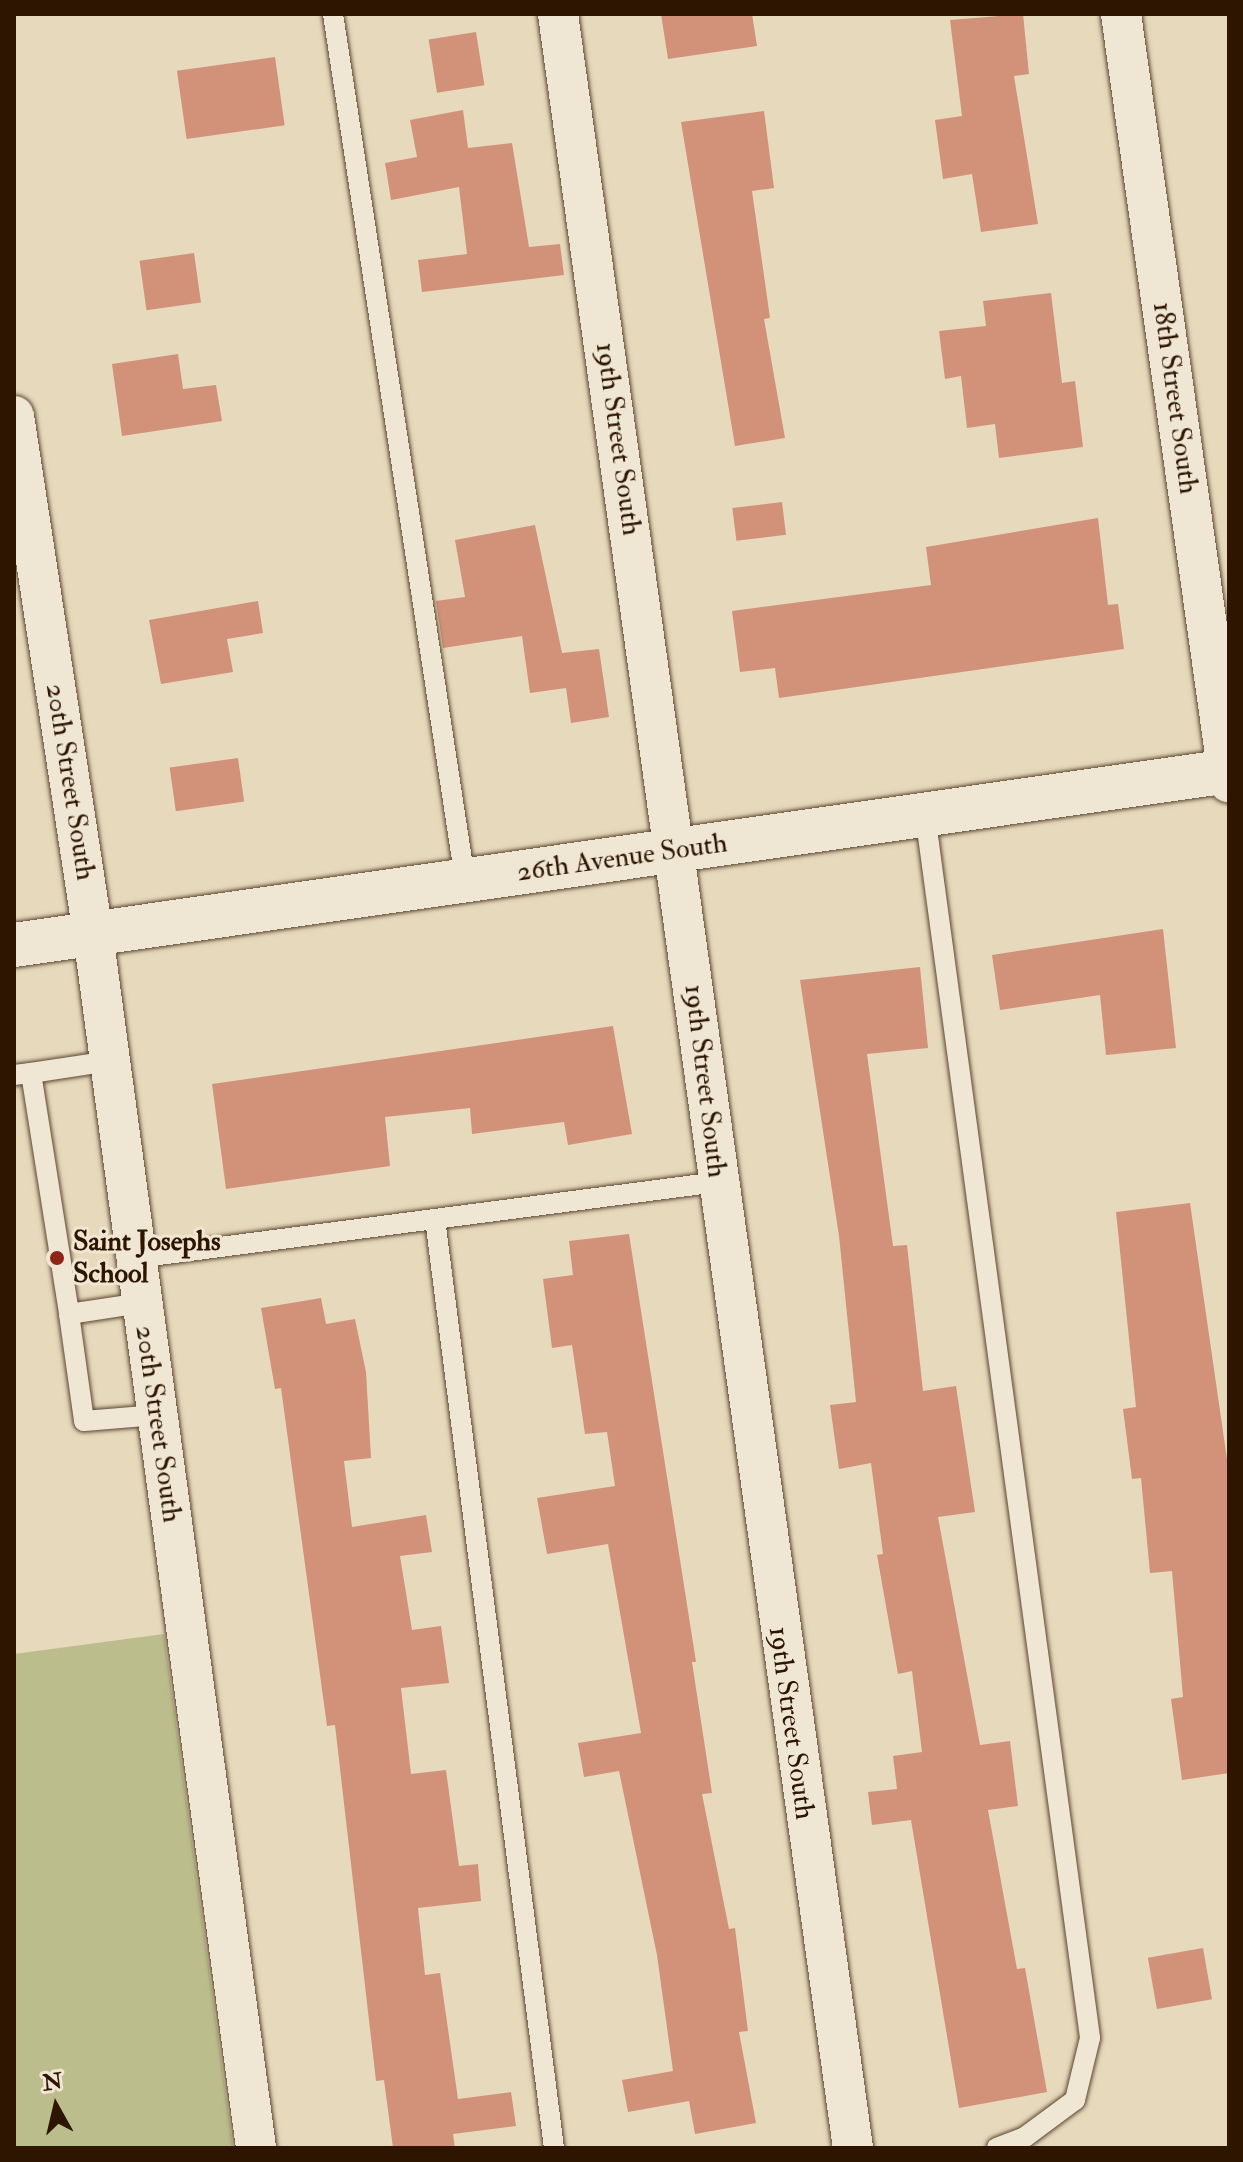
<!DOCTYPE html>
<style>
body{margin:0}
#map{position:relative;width:1243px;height:2162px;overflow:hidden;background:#e6d9bc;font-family:"IM FELL Double Pica",serif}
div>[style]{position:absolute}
.green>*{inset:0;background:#bbbe8c}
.building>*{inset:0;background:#d2927a;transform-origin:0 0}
.roads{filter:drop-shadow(0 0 2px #5b462f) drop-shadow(0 0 2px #5b462f)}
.service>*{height:20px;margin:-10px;padding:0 10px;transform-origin:10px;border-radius:10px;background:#efe6d3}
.minor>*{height:40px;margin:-20px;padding:0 20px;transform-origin:20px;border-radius:20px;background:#efe6d3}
.tertiary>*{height:44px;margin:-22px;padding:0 22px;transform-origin:22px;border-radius:22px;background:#efe6d3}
.dots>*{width:22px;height:22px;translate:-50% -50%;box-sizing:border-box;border:4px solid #efe6d3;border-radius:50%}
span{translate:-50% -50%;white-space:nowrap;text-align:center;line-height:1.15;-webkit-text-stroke:6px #efe6d3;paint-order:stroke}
.street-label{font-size:28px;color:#2d1500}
.poi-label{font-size:28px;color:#2d1500;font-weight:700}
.left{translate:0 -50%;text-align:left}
.frame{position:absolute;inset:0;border:16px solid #2d1500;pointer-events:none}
.north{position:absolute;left:16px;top:2066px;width:80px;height:80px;-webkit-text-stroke:6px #efe6d3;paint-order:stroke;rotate:352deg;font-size:22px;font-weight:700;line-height:32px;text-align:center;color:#2d1500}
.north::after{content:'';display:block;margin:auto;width:28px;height:36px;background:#2d1500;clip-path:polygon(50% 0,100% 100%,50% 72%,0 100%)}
</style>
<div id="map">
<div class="green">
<div style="clip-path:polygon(164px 1634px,233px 2148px,14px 2148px,14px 1654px)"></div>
</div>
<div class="building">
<div style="clip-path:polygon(661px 14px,752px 14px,757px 46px,668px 59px)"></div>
<div style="clip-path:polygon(1023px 14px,1029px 74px,1014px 76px,1038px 224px,981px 232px,972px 174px,943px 179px,935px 120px,962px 116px,950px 20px)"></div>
<div style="left:476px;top:32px;width:54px;height:48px;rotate:81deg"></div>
<div style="left:275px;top:57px;width:69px;height:99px;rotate:82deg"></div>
<div style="clip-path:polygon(463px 110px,468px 148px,512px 143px,529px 247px,560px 244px,564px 275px,422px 292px,418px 260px,467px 254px,459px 187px,391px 200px,385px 163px,417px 157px,410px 120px)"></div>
<div style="clip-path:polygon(764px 111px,774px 188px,752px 191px,770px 318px,764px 319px,785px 438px,735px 446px,681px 122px)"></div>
<div style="left:194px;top:253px;width:50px;height:55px;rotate:82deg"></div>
<div style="clip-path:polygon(1051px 293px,1062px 383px,1075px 381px,1083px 447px,999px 458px,995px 424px,967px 428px,961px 376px,945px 379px,939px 331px,986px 326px,983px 301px)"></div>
<div style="clip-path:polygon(178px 354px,183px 389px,216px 385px,222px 421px,122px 436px,112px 364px)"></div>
<div style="left:782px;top:502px;width:33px;height:50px;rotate:83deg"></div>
<div style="clip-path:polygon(1098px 518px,1108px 605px,1118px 604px,1124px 649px,779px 698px,775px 668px,740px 672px,732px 611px,931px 585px,926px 547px)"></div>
<div style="clip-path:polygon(535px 525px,562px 653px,599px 649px,609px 717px,571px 723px,566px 688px,530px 693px,522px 636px,443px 648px,436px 601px,465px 597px,455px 540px)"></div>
<div style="clip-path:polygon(258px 601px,263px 633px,227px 639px,233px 672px,161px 684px,149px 620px)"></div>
<div style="left:238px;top:758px;width:44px;height:69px;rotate:82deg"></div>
<div style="clip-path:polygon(1163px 929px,1176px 1048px,1106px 1055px,1100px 995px,1000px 1010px,992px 955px)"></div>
<div style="clip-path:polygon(920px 967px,928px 1048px,867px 1054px,893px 1246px,907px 1245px,923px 1391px,956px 1386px,975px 1512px,938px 1517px,980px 1745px,1010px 1741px,1018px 1806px,988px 1810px,1017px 1969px,1025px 1968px,1047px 2092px,959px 2108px,911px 1820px,872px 1825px,868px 1792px,897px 1789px,893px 1756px,922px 1752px,912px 1671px,898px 1674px,877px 1555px,883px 1554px,871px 1463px,839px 1469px,830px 1405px,856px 1402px,839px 1236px,800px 980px)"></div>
<div style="clip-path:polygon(613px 1026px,632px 1134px,568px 1145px,564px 1122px,472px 1134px,470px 1108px,385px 1117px,390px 1166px,226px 1189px,212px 1084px)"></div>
<div style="clip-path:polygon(1190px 1203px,1229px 1473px,1229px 1773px,1182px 1780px,1171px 1699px,1183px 1697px,1172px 1571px,1150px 1573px,1141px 1478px,1132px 1479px,1123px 1409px,1136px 1407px,1116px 1212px)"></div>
<div style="clip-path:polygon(629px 1234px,696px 1662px,692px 1662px,712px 1793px,702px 1794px,729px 1929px,735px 1928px,748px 2031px,739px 2032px,756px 2123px,695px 2134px,689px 2101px,628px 2112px,622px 2080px,673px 2071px,657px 1955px,619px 1771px,584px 1777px,578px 1743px,641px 1733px,608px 1544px,547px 1554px,537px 1498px,615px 1486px,607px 1432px,585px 1434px,572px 1345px,552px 1348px,543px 1279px,573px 1275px,569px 1241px)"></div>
<div style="clip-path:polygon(321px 1298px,326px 1324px,355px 1319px,366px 1372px,371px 1458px,344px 1461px,352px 1527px,426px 1515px,432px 1552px,400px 1556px,412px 1630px,441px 1626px,449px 1683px,401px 1688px,411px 1774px,446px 1770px,459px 1866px,478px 1864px,481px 1901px,418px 1908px,425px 1975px,440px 1973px,458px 2099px,511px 2092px,516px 2126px,453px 2134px,455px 2148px,393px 2148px,384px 2080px,376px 2081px,335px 1725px,327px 1726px,281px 1388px,275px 1389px,261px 1308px)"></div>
<div style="left:1203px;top:1948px;width:52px;height:56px;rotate:80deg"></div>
</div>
<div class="roads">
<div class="service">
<div style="left:333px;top:14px;width:876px;rotate:81.33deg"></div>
<div style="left:925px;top:814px;width:1235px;rotate:82.32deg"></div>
<div style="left:1090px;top:2038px;width:64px;rotate:103.6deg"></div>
<div style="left:1075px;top:2100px;width:62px;rotate:143.5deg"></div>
<div style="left:1025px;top:2137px;width:30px;rotate:159deg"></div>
<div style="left:31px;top:1073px;width:79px;rotate:-8.7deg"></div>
<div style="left:14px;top:1075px;width:17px;rotate:-7deg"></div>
<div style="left:31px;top:1073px;width:244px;rotate:81deg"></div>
<div style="left:69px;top:1314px;width:74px;rotate:-8.6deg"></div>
<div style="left:435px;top:1219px;width:937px;rotate:82.7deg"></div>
<div style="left:136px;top:1258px;width:587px;rotate:-7.44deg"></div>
<div style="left:69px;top:1314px;width:108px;rotate:82deg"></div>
<div style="left:84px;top:1421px;width:73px;rotate:-4.7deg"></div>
</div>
<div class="minor">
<div style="left:558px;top:14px;width:2154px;rotate:82.13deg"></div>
<div style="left:1121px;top:14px;width:776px;rotate:82deg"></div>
<div style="left:14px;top:416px;width:524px;rotate:81.33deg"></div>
<div style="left:93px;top:934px;width:1225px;rotate:82.35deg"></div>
</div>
<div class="tertiary">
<div style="left:14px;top:945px;width:1227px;rotate:-8.15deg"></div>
</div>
</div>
<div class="dots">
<div style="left:57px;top:1258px;background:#8f2418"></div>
</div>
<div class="street-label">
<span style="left:1175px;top:398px;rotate:82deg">18th Street South</span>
<span style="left:618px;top:439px;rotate:82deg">19th Street South</span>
<span style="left:70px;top:782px;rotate:81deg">20th Street South</span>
<span style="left:622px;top:858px;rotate:-8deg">26th Avenue South</span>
<span style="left:705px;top:1081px;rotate:83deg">19th Street South</span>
<span style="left:158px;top:1424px;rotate:82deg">20th Street South</span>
<span style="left:791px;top:1723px;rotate:82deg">19th Street South</span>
</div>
<div class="poi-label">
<span class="left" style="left:73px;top:1258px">Saint Josephs<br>School</span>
</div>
<div class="frame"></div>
<div class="north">N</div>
</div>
